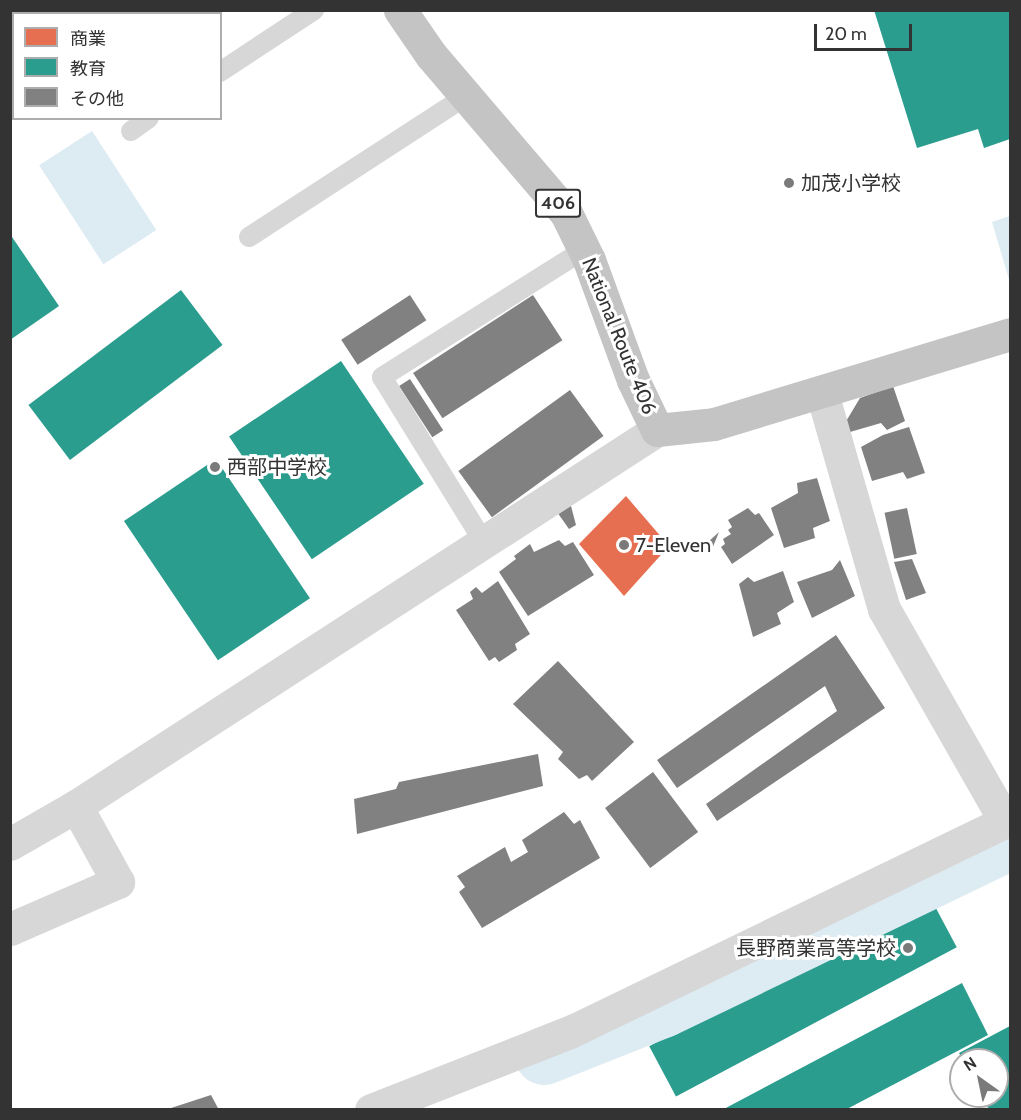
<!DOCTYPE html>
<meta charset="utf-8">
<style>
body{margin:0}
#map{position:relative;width:1021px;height:1120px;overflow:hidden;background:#fff;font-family:Cabin,"Noto Sans JP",sans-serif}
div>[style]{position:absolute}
.water>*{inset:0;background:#ddebf3;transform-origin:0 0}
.shops>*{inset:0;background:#e76f51}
.schools>*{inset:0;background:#2a9d8f;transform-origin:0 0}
.river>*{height:58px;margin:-29px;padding:0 29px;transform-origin:29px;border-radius:29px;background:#ddebf3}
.building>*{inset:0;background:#818181;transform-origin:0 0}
.lane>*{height:20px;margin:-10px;padding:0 10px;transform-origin:10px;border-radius:10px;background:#d7d7d7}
.street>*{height:33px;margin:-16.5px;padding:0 16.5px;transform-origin:16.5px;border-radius:16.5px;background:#d7d7d7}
.highway>*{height:33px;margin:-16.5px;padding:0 16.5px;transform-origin:16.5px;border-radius:16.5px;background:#c4c4c4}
.dots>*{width:16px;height:16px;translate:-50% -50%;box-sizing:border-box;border:3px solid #fff;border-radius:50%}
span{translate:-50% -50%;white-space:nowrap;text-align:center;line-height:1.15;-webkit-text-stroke:6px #fff;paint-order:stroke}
.shield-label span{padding:2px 4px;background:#fff;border:2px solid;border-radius:4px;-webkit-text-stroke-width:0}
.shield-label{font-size:18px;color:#333;font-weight:700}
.poi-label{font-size:20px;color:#333}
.left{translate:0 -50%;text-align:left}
.right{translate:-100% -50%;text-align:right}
.street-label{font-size:20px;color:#333}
.frame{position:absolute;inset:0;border:12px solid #333;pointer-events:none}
.legend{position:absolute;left:12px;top:12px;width:210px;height:108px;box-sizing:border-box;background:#fff;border:2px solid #adadad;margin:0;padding:8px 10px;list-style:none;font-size:18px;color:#333}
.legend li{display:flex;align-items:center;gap:12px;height:30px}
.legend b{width:30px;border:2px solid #adadad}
.north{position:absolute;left:949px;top:1048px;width:60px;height:60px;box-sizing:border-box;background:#fff;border:2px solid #adadad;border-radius:50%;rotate:327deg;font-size:16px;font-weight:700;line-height:24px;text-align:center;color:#333}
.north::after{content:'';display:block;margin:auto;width:21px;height:27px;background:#7a7a7a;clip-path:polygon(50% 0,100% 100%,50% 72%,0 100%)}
.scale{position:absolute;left:814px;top:24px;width:98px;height:27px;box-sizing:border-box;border:3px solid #333;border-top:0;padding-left:8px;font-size:18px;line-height:21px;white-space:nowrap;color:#333;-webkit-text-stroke:4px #fff;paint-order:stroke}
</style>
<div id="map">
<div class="water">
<div style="left:92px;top:131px;width:118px;height:63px;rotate:57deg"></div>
<div style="clip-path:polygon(1010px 216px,1010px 283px,992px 222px)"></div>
</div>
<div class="shops">
<div style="clip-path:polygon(626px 496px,669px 546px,624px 596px,579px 544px)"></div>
</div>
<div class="schools">
<div style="clip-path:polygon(874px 10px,1010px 10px,1010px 139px,984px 148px,978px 129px,917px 148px)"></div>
<div style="clip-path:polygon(10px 234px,59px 306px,10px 340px)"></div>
<div style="left:181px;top:290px;width:69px;height:191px;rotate:53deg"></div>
<div style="left:341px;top:361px;width:148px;height:135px;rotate:56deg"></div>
<div style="left:216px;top:459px;width:168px;height:111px;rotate:56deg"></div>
<div style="left:930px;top:897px;width:57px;height:318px;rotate:62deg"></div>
<div style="clip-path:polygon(962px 983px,988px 1035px,845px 1110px,722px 1110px)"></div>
<div style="clip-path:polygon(1010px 1026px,1010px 1110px,989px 1110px,982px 1096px,997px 1096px,997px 1060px,963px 1060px,959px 1053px)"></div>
</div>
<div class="river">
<div style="left:544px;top:1056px;width:128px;rotate:-21.6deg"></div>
<div style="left:663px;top:1009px;width:386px;rotate:-25.8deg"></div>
</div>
<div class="building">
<div style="left:410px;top:295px;width:30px;height:82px;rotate:57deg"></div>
<div style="left:533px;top:295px;width:54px;height:143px;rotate:57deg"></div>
<div style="left:410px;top:379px;width:61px;height:13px;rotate:57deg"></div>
<div style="clip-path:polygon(893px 386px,905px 421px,887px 430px,881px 423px,850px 432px,845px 423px,860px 398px)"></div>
<div style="left:570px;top:390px;width:57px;height:138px;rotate:54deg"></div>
<div style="clip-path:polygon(909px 427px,925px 473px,907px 479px,903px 472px,872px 481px,861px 447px,883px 435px)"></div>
<div style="clip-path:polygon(817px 478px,830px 521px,813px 528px,815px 538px,784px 548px,771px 508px,798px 493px,797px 483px)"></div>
<div style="clip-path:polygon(571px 506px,576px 525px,569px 529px,557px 512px)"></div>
<div style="clip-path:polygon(748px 508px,755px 515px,759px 513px,774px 535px,732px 564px,721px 547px,725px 544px,723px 539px,731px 534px,728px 530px,732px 527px,728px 520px)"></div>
<div style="left:907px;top:508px;width:47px;height:23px;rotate:78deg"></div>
<div style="clip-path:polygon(719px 532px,710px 554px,697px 552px)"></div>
<div style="clip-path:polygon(559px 540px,565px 546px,573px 542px,594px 575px,528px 616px,499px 572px,516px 559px,514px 556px,530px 544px,534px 552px)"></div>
<div style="clip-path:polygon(912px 559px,926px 593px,906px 600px,894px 562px)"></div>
<div style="clip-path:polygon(840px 560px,855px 596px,812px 618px,797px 582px,832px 570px)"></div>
<div style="clip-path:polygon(783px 571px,794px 602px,777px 613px,781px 624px,753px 637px,739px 584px,748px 577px,754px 582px)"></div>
<div style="clip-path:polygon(498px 581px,530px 634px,515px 644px,517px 650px,499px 662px,495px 657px,489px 661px,456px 610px,473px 599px,470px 592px,476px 587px,482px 593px)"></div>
<div style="clip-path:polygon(836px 635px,885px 708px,717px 821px,706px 804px,837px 711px,825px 686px,677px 788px,657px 760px)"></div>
<div style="clip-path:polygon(558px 661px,634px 742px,592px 781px,587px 775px,579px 779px,558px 759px,563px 752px,513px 704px)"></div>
<div style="clip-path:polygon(538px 754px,543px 786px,357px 834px,354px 799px,396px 789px,399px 782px)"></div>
<div style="left:653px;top:772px;width:75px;height:60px;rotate:53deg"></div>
<div style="clip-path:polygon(564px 812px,574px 824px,580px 820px,600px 858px,482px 928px,459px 892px,465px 887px,457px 876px,505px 847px,511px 862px,528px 852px,522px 840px)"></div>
<div style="clip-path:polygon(211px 1095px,219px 1110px,168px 1110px,168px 1109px)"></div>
</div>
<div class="lane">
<div style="left:220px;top:72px;width:113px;rotate:-33.4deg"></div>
<div style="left:131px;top:131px;width:22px;rotate:-36deg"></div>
<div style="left:249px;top:237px;width:259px;rotate:-33deg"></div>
<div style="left:485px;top:544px;width:196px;rotate:-121.7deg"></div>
<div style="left:382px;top:377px;width:239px;rotate:-32.2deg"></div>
</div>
<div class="street">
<div style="left:822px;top:393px;width:225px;rotate:74deg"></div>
<div style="left:884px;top:609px;width:244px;rotate:60.3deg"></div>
<div style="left:10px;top:844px;width:76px;rotate:-29.9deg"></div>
<div style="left:76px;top:806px;width:692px;rotate:-32.91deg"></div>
<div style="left:10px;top:929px;width:118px;rotate:-23.5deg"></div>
<div style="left:118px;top:882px;width:87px;rotate:-118.9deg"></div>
<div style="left:371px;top:1110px;width:214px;rotate:-21.4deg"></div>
<div style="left:570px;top:1032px;width:489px;rotate:-25.8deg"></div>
</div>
<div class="highway">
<div style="left:400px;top:10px;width:55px;rotate:55.4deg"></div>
<div style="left:431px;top:55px;width:208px;rotate:49.5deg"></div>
<div style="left:566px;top:213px;width:52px;rotate:63.9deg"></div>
<div style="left:589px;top:260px;width:128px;rotate:69.9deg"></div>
<div style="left:633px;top:380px;width:55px;rotate:64.4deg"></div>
<div style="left:657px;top:430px;width:57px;rotate:-6deg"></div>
<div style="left:714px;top:424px;width:309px;rotate:-16.9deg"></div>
<div style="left:169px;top:14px;width:11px;rotate:-22deg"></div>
<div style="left:10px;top:72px;width:4px;rotate:-14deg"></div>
</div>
<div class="dots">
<div style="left:789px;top:183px;background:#7a7a7a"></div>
<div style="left:215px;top:467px;background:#7a7a7a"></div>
<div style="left:624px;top:545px;background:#7a7a7a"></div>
<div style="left:908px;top:948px;background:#7a7a7a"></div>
</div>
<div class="shield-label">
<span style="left:558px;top:203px">406</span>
</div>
<div class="poi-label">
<span class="left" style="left:801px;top:183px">加茂小学校</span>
<span class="left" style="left:227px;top:467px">西部中学校</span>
<span class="left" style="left:636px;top:545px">7-Eleven</span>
<span class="right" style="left:896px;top:948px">長野商業高等学校</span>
</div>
<div class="street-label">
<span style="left:619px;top:336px;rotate:68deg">National Route 406</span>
</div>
<div class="frame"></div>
<ul class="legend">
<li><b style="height:16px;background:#e76f51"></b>商業</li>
<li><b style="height:16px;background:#2a9d8f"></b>教育</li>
<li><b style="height:16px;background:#818181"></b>その他</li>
</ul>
<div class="north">N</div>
<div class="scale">20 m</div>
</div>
